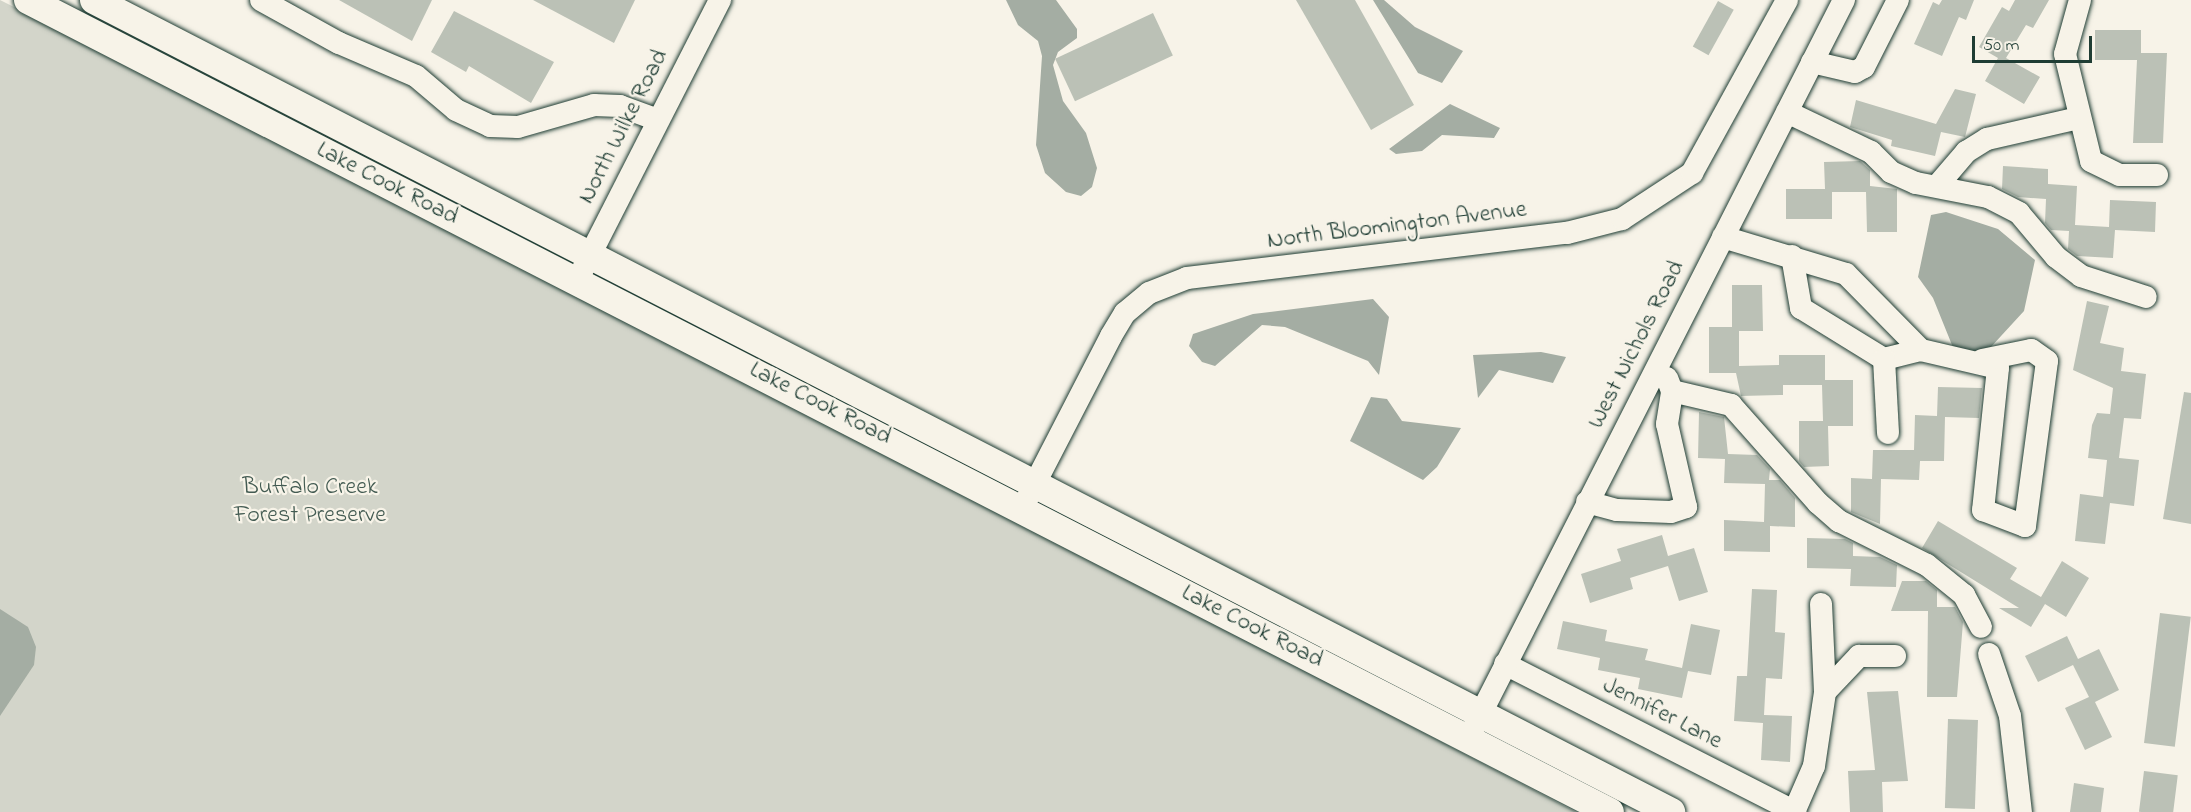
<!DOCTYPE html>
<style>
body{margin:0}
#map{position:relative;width:2191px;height:812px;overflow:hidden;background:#f7f3e8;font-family:"Indie Flower",sans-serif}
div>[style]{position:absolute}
.green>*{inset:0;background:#d3d5ca}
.water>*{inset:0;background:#a4ada3}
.building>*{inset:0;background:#bbc1b6;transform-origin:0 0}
.roads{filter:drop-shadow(0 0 2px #1f3d34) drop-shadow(0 0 2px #1f3d34)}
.minor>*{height:22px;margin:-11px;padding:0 11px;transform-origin:11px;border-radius:11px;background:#f7f3e8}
.major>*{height:28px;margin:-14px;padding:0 14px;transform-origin:14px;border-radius:14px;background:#f7f3e8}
span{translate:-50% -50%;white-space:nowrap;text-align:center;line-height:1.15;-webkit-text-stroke:4.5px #f7f3e8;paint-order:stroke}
.street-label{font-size:24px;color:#1f3d34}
.park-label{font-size:24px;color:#435b52}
.scale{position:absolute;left:1972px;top:36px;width:120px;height:27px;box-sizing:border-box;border:3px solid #1f3d34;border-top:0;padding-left:8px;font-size:18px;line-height:21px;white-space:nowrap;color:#1f3d34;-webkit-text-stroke:4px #f7f3e8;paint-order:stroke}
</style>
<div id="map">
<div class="green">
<div style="clip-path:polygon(0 0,534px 269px,1576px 812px,0 812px)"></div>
</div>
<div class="water">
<div style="clip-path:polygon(1006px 0,1056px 0,1077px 29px,1077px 38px,1058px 52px,1053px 65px,1063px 101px,1086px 133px,1097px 168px,1092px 187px,1081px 196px,1066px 192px,1045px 173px,1036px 145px,1042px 56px,1038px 41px,1018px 25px)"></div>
<div style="clip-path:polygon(1373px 0,1384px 0,1415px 27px,1463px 51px,1442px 83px,1418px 73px)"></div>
<div style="clip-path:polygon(1450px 104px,1500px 128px,1494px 138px,1442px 135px,1422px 151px,1396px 154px,1389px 149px)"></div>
<div style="clip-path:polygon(1946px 212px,1998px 229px,2035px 260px,2024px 311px,1990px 348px,1964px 353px,1952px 345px,1933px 298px,1918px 277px,1931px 215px)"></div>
<div style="clip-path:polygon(1373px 299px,1389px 317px,1379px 375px,1368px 361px,1285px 327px,1262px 325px,1215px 366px,1202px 362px,1189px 346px,1193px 334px,1253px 314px)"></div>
<div style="clip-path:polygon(1541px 352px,1566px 357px,1553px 383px,1499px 370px,1478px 398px,1473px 355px)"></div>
<div style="clip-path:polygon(1371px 397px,1387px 399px,1402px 421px,1461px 428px,1437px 467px,1423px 480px,1350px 441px)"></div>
<div style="clip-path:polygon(0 609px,28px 627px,36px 647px,34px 665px,0 716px)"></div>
</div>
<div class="building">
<div style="clip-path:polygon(339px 0,432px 0,412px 41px)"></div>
<div style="clip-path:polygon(533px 0,635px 0,614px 43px)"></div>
<div style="clip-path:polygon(1296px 0,1355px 0,1414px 105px,1371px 130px)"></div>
<div style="clip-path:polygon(1942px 0,1974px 0,1966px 20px,1959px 17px,1942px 56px,1914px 44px,1933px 2px,1939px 5px)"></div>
<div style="clip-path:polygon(2015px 0,2049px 0,2033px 28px,2026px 25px,2006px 58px,2040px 77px,2024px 104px,1985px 81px,1998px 58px,1979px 47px,2002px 7px,2009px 11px)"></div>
<div style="left:1718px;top:1px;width:18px;height:52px;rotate:29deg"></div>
<div style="clip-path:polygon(454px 11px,554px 62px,531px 103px,469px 66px,466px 72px,431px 52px)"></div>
<div style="left:1153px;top:13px;width:47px;height:108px;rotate:65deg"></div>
<div style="clip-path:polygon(2095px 30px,2141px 30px,2141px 53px,2167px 53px,2163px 143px,2133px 143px,2137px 60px,2095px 60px)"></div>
<div style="clip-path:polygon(1955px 89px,1976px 94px,1965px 137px,1941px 132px,1935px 156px,1891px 146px,1892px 140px,1850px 127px,1856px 100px,1936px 124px)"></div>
<div style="clip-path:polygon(1860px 161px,1870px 170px,1870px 186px,1897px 189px,1897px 232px,1867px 232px,1866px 192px,1832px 192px,1832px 219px,1786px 219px,1786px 189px,1825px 189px,1824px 162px)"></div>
<div style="clip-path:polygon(2003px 166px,2048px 169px,2048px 184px,2077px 186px,2075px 225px,2109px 227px,2110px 200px,2156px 202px,2155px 232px,2115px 230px,2113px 258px,2077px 256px,2068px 249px,2069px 231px,2051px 230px,2045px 223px,2046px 199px,2018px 197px,2002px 189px)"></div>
<div style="clip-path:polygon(1732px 285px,1762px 285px,1763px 331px,1739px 331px,1739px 366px,1779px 365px,1779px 355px,1825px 355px,1825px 380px,1853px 380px,1853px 426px,1828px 426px,1829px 466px,1804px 467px,1799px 461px,1799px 421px,1823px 421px,1822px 385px,1783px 385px,1783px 395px,1741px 396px,1736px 373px,1709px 373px,1709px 327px,1732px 327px)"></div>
<div style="clip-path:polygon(2087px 301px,2109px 306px,2100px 343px,2124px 348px,2121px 371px,2146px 374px,2141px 419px,2124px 418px,2119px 458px,2139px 460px,2134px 506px,2110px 503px,2105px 544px,2075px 541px,2080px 494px,2103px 497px,2107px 460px,2088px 458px,2092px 425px,2097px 413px,2110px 414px,2113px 388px,2073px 370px)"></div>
<div style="clip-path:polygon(1938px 387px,1982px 388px,1979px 418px,1945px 417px,1944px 461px,1920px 461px,1919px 480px,1881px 479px,1880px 524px,1851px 512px,1851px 478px,1872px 479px,1873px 450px,1914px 450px,1915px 415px,1937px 416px)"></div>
<div style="clip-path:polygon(2184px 392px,2191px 393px,2191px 524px,2163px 519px)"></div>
<div style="clip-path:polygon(1699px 412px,1724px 417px,1728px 454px,1757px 455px,1770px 469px,1769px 480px,1780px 480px,1795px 498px,1795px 527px,1770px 526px,1770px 552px,1724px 551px,1724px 520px,1764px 522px,1765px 484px,1724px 483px,1725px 459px,1698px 458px)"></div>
<div style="clip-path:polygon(1938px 521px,2017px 568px,2010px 579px,2041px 597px,2062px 561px,2089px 578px,2066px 617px,2045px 604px,2031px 627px,1999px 608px,2019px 608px,1922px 548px)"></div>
<div style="clip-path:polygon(1662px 535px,1668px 556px,1694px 548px,1708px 592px,1679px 601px,1668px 566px,1630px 578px,1633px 589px,1590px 603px,1581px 574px,1621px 561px,1617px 549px)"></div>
<div style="clip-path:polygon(1807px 538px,1845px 539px,1853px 543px,1853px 556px,1880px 557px,1897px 565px,1896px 587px,1850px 586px,1851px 569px,1807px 568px)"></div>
<div style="clip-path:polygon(1902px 581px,1926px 581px,1937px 590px,1937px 607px,1955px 607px,1963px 622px,1957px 697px,1927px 697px,1928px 611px,1891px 611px)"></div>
<div style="clip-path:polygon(1752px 589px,1777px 590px,1775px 632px,1785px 633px,1782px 679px,1766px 678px,1764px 715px,1792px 716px,1790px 762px,1761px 760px,1763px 723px,1734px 721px,1737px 676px,1747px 676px)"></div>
<div style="left:2160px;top:613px;width:31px;height:131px;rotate:7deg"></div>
<div style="clip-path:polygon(1563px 621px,1607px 630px,1605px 641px,1648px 649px,1645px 660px,1682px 668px,1691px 624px,1720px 630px,1711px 675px,1688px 671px,1682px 698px,1638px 689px,1640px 678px,1598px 670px,1600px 658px,1557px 649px)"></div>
<div style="clip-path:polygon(2067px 636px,2078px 659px,2099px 649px,2119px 690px,2095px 702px,2112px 737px,2085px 750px,2065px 708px,2089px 697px,2073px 665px,2038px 682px,2025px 656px)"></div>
<div style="clip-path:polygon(1898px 691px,1908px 781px,1882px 782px,1883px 812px,1850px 812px,1848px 771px,1875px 770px,1867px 692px)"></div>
<div style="left:1948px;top:719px;width:30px;height:89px;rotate:2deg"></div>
<div style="left:2144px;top:771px;width:34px;height:41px;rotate:7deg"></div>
<div style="clip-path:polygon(2074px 783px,2104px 788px,2101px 812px,2070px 812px)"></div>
</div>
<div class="roads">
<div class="minor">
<div style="left:261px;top:0;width:89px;rotate:28.9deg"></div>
<div style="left:339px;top:43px;width:84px;rotate:23.2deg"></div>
<div style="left:416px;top:76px;width:52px;rotate:40.4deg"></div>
<div style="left:456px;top:110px;width:38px;rotate:25deg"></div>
<div style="left:490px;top:126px;width:28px;rotate:2deg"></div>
<div style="left:518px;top:127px;width:79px;rotate:-16.1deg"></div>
<div style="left:594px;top:105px;width:26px;rotate:2deg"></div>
<div style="left:620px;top:106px;width:40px;rotate:20.2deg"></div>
<div style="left:2080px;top:0;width:56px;rotate:105.5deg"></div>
<div style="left:2065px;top:54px;width:110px;rotate:76.3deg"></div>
<div style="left:2091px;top:161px;width:32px;rotate:26deg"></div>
<div style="left:2120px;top:175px;width:37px"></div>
<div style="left:1812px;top:62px;width:44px;rotate:13.1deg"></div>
<div style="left:1855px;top:72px;width:10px;rotate:-29deg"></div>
<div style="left:1864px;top:67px;width:75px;rotate:-63.1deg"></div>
<div style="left:1787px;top:112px;width:93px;rotate:25.5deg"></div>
<div style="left:1871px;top:152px;width:28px;rotate:45deg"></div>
<div style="left:1891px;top:172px;width:27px;rotate:24deg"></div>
<div style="left:1916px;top:183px;width:73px;rotate:11deg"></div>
<div style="left:1988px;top:197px;width:35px;rotate:27deg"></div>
<div style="left:2019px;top:213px;width:57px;rotate:49.9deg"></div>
<div style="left:2056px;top:257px;width:31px;rotate:37deg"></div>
<div style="left:2081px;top:276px;width:68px;rotate:17.9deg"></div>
<div style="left:1937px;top:186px;width:45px;rotate:-49.5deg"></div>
<div style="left:1966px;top:152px;width:25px;rotate:-32deg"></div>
<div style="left:1987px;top:139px;width:94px;rotate:-12.9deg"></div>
<div style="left:1723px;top:237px;width:128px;rotate:16.7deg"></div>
<div style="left:1846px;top:274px;width:107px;rotate:45.4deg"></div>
<div style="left:1921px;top:350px;width:79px;rotate:13.2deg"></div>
<div style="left:1998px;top:368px;width:143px;rotate:96deg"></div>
<div style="left:1983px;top:510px;width:45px;rotate:20.9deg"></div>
<div style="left:2025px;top:526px;width:166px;rotate:-82.4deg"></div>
<div style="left:2047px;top:361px;width:19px;rotate:-145deg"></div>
<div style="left:2031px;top:350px;width:50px;rotate:168.5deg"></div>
<div style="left:1792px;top:256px;width:53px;rotate:80.2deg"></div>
<div style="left:1801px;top:308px;width:97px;rotate:31.6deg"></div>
<div style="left:1884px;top:359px;width:38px;rotate:-14deg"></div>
<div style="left:583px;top:269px;width:302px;rotate:-63deg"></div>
<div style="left:1884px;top:359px;width:74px;rotate:86.9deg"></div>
<div style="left:1672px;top:391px;width:61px;rotate:13.3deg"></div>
<div style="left:1731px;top:405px;width:131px;rotate:48.4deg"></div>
<div style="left:1818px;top:503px;width:28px;rotate:41deg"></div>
<div style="left:1839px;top:521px;width:98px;rotate:26.6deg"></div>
<div style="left:1927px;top:565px;width:48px;rotate:39deg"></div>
<div style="left:1964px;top:595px;width:36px;rotate:62deg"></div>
<div style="left:1027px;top:499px;width:183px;rotate:-62.7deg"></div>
<div style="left:1111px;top:336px;width:27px;rotate:-59deg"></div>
<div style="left:1125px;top:313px;width:31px;rotate:-40deg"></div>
<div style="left:1149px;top:293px;width:41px;rotate:-21.5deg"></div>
<div style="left:1187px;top:278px;width:383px;rotate:-6.8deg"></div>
<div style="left:1567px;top:233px;width:57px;rotate:-14.3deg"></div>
<div style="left:1622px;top:219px;width:84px;rotate:-33.3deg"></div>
<div style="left:1692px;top:173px;width:197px;rotate:-61.2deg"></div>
<div style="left:1587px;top:502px;width:31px;rotate:15deg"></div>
<div style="left:1617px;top:510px;width:54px;rotate:2.1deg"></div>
<div style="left:1671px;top:512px;width:16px;rotate:-18deg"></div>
<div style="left:1686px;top:507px;width:85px;rotate:-102.9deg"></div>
<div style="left:1667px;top:424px;width:33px;rotate:-81deg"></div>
<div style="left:1672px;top:391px;width:14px;rotate:-111deg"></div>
<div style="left:1989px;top:654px;width:65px;rotate:71.3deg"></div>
<div style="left:2010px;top:716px;width:97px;rotate:83.5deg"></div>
<div style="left:1505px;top:664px;width:326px;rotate:27deg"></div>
<div style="left:1825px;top:692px;width:50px;rotate:-46.6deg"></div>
<div style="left:1859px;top:656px;width:36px"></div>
<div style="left:1473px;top:729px;width:818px;rotate:-63.03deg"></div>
<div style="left:1794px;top:812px;width:50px;rotate:-66.5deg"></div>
<div style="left:1814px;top:766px;width:75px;rotate:-81.5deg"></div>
<div style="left:1825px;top:692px;width:88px;rotate:-92.6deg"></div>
</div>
<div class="major">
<div style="left:28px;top:0;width:1778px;rotate:27.17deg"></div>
<div style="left:94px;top:0;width:1774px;rotate:27.24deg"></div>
</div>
</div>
<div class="street-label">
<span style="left:624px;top:127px;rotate:-63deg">North Wilke Road</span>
<span style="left:387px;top:184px;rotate:27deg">Lake Cook Road</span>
<span style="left:1397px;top:226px;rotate:-7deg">North Bloomington Avenue</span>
<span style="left:1637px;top:345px;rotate:-63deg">West Nichols Road</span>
<span style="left:820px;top:404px;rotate:27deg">Lake Cook Road</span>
<span style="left:1252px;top:627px;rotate:27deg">Lake Cook Road</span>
<span style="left:1662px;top:714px;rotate:27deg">Jennifer Lane</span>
</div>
<div class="park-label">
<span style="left:310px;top:502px">Buffalo Creek<br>Forest Preserve</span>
</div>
<div class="scale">50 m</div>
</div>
